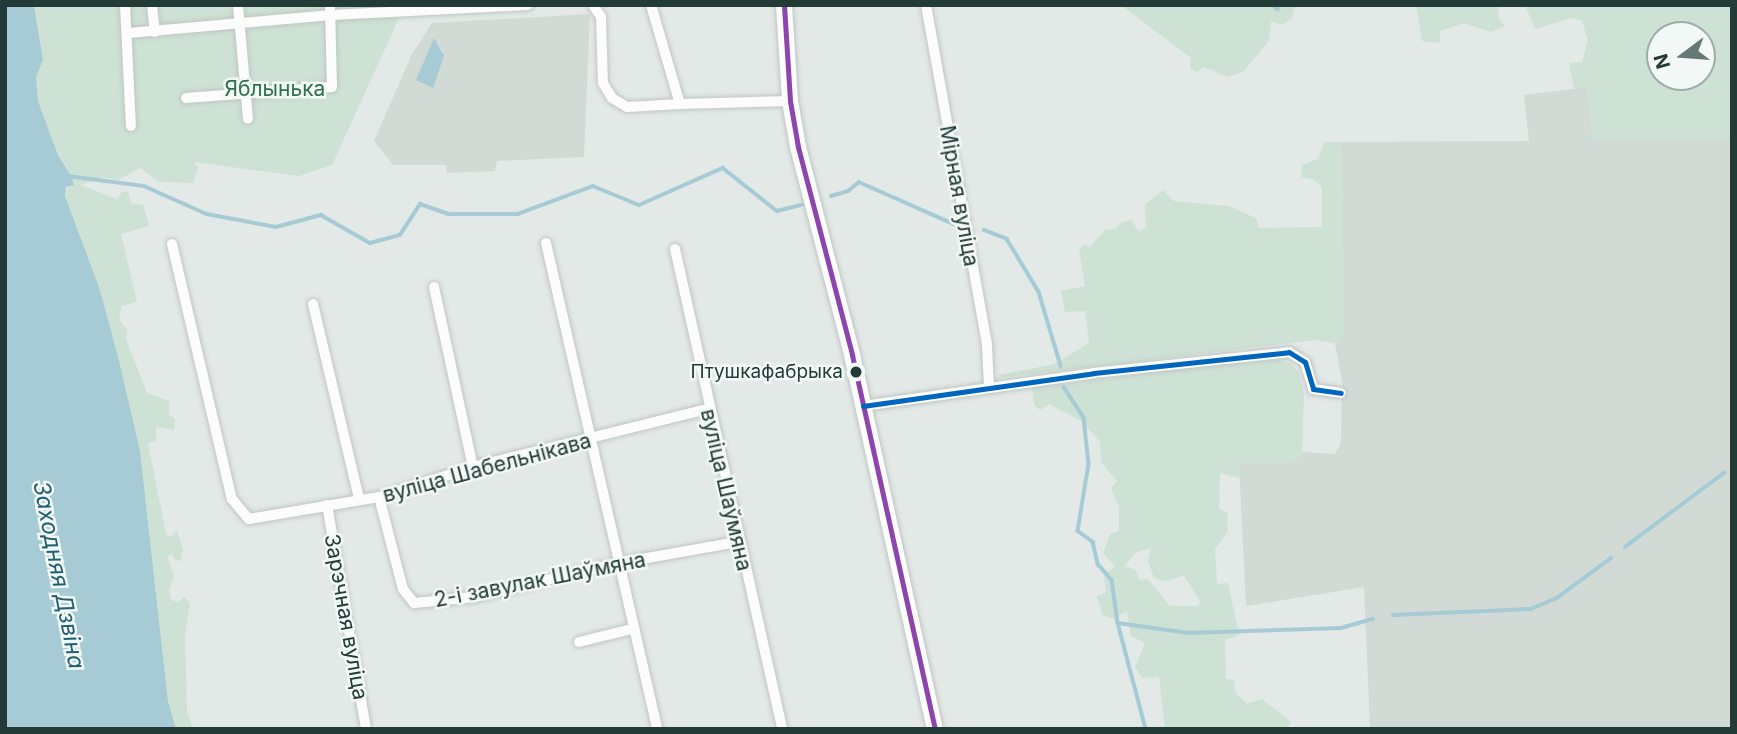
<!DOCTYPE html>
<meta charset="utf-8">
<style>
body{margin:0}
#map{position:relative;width:1737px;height:734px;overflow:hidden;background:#e3e9e6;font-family:Inter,sans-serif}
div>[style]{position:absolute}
.built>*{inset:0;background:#d2dad6}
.green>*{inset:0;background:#cde1d4}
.water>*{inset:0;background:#a6cbd4}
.stream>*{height:3.5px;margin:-1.75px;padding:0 1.75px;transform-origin:1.75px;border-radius:1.75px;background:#a6cbd4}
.roads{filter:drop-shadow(0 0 2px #c0c6c3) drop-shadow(0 0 2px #c0c6c3)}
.street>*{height:10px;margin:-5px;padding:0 5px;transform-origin:5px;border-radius:5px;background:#fbfcfb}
.secondary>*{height:16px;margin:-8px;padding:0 8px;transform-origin:8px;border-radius:8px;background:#fbfcfb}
.bus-1>*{height:5px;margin:-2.5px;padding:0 2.5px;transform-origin:2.5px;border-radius:2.5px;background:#8e44ad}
.bus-2>*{height:5px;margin:-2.5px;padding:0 2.5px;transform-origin:2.5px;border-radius:2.5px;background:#0065bd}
.dots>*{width:19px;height:19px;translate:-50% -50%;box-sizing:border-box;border:4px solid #f2f8f5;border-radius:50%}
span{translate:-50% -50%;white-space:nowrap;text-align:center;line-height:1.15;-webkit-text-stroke:5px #f2f8f5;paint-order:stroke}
.bus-label{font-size:19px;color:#233b36}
.right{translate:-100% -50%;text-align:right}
.park-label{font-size:21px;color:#2f6f4c}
.street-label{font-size:21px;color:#233b36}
.water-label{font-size:23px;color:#205f73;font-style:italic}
.frame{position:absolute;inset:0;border:7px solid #233b36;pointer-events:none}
.north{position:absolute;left:1646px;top:21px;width:70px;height:70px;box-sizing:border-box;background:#f2f8f5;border:2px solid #9faca9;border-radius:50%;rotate:254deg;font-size:19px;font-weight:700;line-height:28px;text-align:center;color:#233b36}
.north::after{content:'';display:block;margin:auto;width:24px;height:32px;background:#667874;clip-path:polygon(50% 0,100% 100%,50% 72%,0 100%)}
</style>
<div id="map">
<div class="built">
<div style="clip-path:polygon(590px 14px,584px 157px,497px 161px,495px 171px,447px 173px,446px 165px,393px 165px,374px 141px,412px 54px,432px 23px)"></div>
<div style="clip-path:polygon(1587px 87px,1593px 140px,1732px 139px,1732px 729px,1370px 729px,1364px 587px,1246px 606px,1239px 464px,1291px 463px,1302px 452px,1335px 454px,1341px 443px,1342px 381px,1335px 344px,1343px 338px,1341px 142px,1529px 141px,1524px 95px)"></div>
</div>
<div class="green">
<div style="clip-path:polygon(34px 5px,405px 5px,332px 165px,299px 176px,194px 162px,198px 169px,193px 183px,159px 182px,140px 168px,118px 180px,101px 177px,81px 185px,117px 199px,122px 192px,128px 192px,132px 204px,143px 205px,149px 226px,121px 234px,137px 302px,122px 306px,119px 319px,127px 330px,126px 339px,147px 393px,169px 401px,169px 414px,175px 419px,174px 430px,156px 427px,156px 441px,148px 443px,166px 534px,171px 537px,177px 530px,183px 550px,181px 560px,176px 561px,172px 554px,167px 556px,174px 576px,169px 591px,171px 600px,179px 602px,184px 596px,190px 604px,185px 635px,187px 711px,193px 729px,176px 729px,168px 701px,140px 451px,100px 290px,65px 196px,71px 176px,58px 155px,38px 101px,36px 77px,43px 60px)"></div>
<div style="clip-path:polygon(1121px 5px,1295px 5px,1292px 18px,1282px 25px,1271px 21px,1269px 41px,1243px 72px,1228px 77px,1204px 67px,1197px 72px,1190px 68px,1191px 58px)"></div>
<div style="clip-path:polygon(1416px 5px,1498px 5px,1499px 19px,1505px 26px,1491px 32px,1464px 23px,1440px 31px,1440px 43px,1422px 41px)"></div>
<div style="clip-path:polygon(evenodd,1525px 5px,1732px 5px,1732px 139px,1592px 140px,1587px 87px,1574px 88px,1569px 63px,1582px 62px,1588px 40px,1582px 21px,1571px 18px,1535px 29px,1525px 5px,1660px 35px,1702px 35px,1702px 77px,1660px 77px,1660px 35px)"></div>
<div style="clip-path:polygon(1324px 142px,1341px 142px,1343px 338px,1339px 344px,1315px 340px,999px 378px,998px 375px,1055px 364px,1089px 343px,1085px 311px,1065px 312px,1061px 291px,1085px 286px,1079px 249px,1085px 244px,1090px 247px,1105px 230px,1115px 229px,1122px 222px,1131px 220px,1139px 231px,1146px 228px,1145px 205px,1163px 190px,1174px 201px,1228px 206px,1256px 218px,1259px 228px,1322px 227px,1322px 188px,1315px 180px,1301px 177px,1302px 165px,1318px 159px)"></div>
<div style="clip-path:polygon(evenodd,1270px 358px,1290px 363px,1299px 372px,1304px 393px,1302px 452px,1291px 463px,1239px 464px,1240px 478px,1220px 473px,1219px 509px,1227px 512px,1228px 531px,1215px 549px,1217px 584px,1228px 583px,1239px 635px,1225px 640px,1226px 679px,1234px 680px,1235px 692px,1247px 704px,1262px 699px,1291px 722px,1287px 729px,1165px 729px,1159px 677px,1142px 678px,1135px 667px,1145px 643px,1131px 636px,1127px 611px,1113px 619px,1102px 615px,1097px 596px,1106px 592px,1104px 576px,1115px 566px,1103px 553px,1110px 534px,1119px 531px,1119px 507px,1111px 489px,1117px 481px,1101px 462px,1100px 442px,1083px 422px,1049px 404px,1040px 410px,1034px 405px,1032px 388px,1270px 358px,1151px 548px,1148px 561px,1154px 578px,1163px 581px,1184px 576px,1201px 602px,1197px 606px,1170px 606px,1148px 579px,1140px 580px,1135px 570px,1125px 566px,1135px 553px,1151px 548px)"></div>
</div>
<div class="water">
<div style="clip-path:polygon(5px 5px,34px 5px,43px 60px,36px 77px,38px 101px,58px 155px,71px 176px,74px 185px,66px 187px,65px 196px,100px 290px,119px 361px,140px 451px,168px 701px,176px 729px,5px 729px)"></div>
<div style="clip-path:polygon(434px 38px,444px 56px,433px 88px,416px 80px)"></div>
</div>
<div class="stream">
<div style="left:1272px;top:5px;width:7px;rotate:34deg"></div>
<div style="left:68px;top:176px;width:77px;rotate:7.5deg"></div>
<div style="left:144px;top:186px;width:69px;rotate:24deg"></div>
<div style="left:207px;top:214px;width:70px;rotate:10.7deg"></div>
<div style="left:276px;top:227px;width:47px;rotate:-14.9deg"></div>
<div style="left:321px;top:215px;width:56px;rotate:29.7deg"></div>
<div style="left:370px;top:243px;width:31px;rotate:-15deg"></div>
<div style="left:400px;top:235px;width:37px;rotate:-57deg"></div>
<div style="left:420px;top:204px;width:31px;rotate:19deg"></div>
<div style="left:449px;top:214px;width:69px"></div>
<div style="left:518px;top:214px;width:80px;rotate:-20.5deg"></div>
<div style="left:593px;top:186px;width:50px;rotate:22.4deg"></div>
<div style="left:639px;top:205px;width:92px;rotate:-23.8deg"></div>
<div style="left:723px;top:168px;width:69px;rotate:38.5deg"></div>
<div style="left:777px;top:211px;width:30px;rotate:-14deg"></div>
<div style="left:831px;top:196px;width:18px;rotate:-16deg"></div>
<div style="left:848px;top:191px;width:14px;rotate:-39deg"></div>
<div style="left:859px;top:182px;width:106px;rotate:23.9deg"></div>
<div style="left:984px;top:230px;width:25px;rotate:21deg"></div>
<div style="left:1007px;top:239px;width:62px;rotate:58.9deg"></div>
<div style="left:1039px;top:292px;width:77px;rotate:73.4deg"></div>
<div style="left:1064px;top:387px;width:37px;rotate:57deg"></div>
<div style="left:1084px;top:418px;width:46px;rotate:83.8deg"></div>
<div style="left:1089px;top:464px;width:68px;rotate:99.3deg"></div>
<div style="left:1078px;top:531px;width:19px;rotate:36deg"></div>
<div style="left:1093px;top:542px;width:23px;rotate:77deg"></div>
<div style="left:1098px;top:564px;width:21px;rotate:49deg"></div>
<div style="left:1112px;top:580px;width:43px;rotate:82.1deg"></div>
<div style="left:1118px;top:623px;width:110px;rotate:75.2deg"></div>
<div style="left:1625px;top:547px;width:124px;rotate:-36.8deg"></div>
<div style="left:1393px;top:615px;width:138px;rotate:-2.5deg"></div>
<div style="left:1531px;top:609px;width:28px;rotate:-23deg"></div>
<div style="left:1557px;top:598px;width:67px;rotate:-36.5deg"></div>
<div style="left:1118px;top:623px;width:71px;rotate:8.1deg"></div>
<div style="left:1188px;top:633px;width:153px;rotate:-1.9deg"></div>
<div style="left:1341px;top:628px;width:33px;rotate:-16deg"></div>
</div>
<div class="roads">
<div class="street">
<div style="left:125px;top:5px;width:121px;rotate:87.2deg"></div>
<div style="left:152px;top:5px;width:27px;rotate:84deg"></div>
<div style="left:238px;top:5px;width:114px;rotate:85deg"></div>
<div style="left:593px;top:5px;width:14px;rotate:56deg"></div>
<div style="left:601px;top:17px;width:66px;rotate:88.3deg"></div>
<div style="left:603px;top:83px;width:17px;rotate:59deg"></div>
<div style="left:612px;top:98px;width:17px;rotate:31deg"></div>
<div style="left:627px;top:107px;width:53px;rotate:-3.2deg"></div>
<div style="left:651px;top:5px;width:103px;rotate:73.7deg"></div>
<div style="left:680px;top:104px;width:110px;rotate:-1.6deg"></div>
<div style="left:926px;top:5px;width:345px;rotate:79.8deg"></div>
<div style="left:987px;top:345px;width:42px;rotate:87.3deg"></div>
<div style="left:129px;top:33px;width:203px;rotate:-5.1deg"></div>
<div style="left:331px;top:15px;width:197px;rotate:-2.9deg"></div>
<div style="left:186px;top:98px;width:146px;rotate:-4.3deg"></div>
<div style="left:332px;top:87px;width:82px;rotate:-91.4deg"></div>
<div style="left:546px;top:243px;width:499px;rotate:77.1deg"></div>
<div style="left:172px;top:244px;width:262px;rotate:76.8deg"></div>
<div style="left:232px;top:499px;width:26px;rotate:50deg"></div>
<div style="left:249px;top:519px;width:132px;rotate:-9.6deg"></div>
<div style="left:379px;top:497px;width:99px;rotate:-17.7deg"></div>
<div style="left:473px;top:467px;width:242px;rotate:-13.9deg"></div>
<div style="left:675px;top:249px;width:492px;rotate:77.4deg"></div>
<div style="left:434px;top:287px;width:184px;rotate:77.8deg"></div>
<div style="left:313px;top:304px;width:199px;rotate:76.7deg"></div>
<div style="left:863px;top:406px;width:233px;rotate:-8.1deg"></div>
<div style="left:1094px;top:373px;width:196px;rotate:-6.1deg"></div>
<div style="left:1289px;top:352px;width:19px;rotate:32deg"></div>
<div style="left:1305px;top:362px;width:28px;rotate:73deg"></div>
<div style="left:1313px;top:389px;width:28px;rotate:8deg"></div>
<div style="left:379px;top:497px;width:95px;rotate:75.4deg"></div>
<div style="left:403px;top:589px;width:18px;rotate:52deg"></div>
<div style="left:414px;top:603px;width:61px;rotate:-5.6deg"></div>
<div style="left:475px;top:597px;width:148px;rotate:-13.3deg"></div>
<div style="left:619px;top:563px;width:120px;rotate:-10.1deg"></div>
<div style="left:327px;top:505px;width:227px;rotate:80.1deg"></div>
<div style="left:579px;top:642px;width:55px;rotate:-13.8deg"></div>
</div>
<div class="secondary">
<div style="left:784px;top:5px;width:96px;rotate:86.4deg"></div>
<div style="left:790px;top:101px;width:47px;rotate:80.1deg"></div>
<div style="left:798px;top:147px;width:215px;rotate:75.4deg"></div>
<div style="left:852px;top:355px;width:383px;rotate:77.5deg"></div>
</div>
</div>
<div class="bus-1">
<div style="left:784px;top:5px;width:96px;rotate:86.4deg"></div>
<div style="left:790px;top:101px;width:47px;rotate:80.1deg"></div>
<div style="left:798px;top:147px;width:215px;rotate:75.4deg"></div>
<div style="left:852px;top:355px;width:383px;rotate:77.5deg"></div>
</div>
<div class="bus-2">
<div style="left:863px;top:406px;width:233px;rotate:-8.1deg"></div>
<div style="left:1094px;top:373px;width:196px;rotate:-6.1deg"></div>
<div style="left:1289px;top:352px;width:19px;rotate:32deg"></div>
<div style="left:1305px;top:362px;width:28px;rotate:73deg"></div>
<div style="left:1313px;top:389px;width:28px;rotate:8deg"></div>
</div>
<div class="dots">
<div style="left:856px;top:372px;background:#233b36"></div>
</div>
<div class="bus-label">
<span class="right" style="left:843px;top:372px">Птушкафабрыка</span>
</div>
<div class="park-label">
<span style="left:275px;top:89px">Яблынька</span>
</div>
<div class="street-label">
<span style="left:959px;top:196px;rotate:80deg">Мірная вуліца</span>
<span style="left:487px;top:468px;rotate:-15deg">вуліца Шабельнікава</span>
<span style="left:726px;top:490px;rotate:77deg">вуліца Шаўмяна</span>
<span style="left:540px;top:580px;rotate:-11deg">2-і завулак Шаўмяна</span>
<span style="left:346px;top:617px;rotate:80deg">Зарэчная вуліца</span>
</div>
<div class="water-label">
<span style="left:59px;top:575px;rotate:79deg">Заходняя Дзвіна</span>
</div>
<div class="frame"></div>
<div class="north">N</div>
</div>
